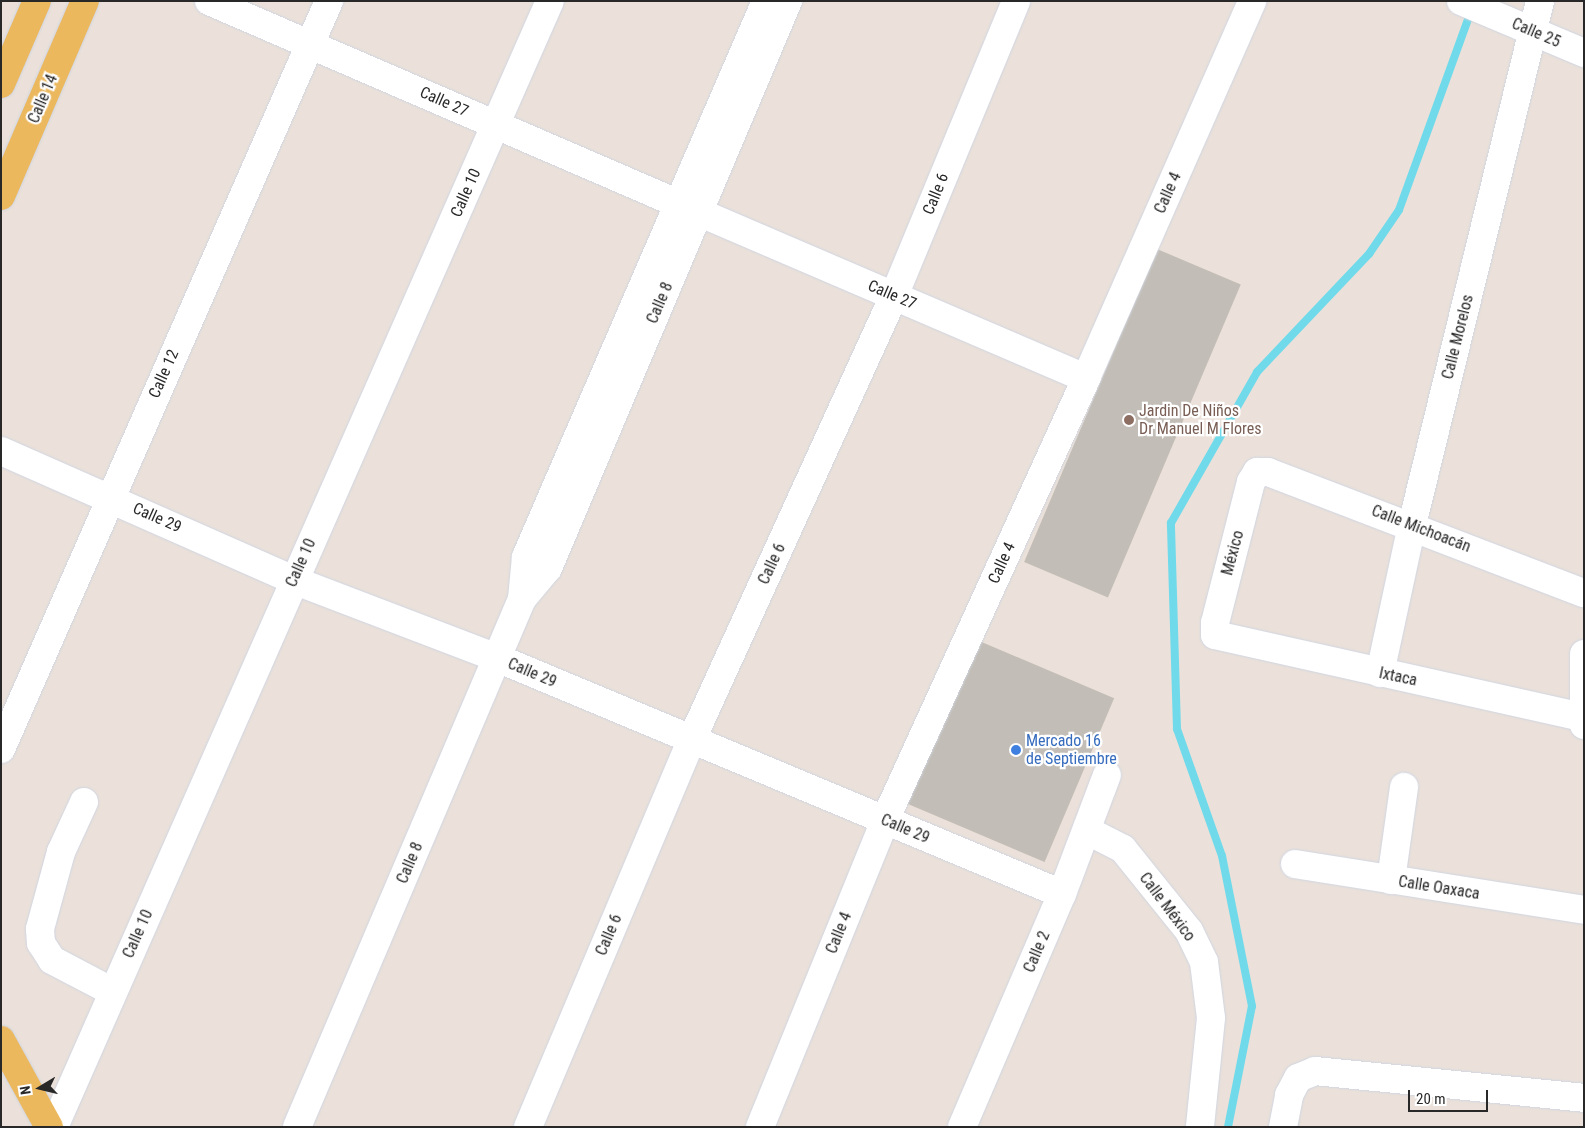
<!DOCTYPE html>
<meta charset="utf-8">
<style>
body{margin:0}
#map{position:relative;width:1585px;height:1128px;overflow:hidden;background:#ebe1da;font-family:"Roboto Condensed",sans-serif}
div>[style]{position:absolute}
.stream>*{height:8px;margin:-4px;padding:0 4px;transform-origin:4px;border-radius:4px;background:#70daea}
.building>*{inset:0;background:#c2bdb6;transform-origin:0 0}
.roads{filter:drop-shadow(0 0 1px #d0d5e1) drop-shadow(0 0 1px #d0d5e1)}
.minor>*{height:28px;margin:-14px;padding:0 14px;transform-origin:14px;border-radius:14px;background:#fff}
.major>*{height:28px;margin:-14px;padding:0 14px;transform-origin:14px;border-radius:14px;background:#ecb85e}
.dots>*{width:14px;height:14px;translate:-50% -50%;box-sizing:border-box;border:2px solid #fff;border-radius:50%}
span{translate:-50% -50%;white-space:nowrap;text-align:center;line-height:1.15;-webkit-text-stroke:4.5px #fff;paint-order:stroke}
.street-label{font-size:16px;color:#282828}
.education-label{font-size:16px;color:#785e54}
.left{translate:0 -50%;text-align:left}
.shop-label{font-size:16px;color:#366cbe}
.frame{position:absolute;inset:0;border:2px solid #282828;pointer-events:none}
.north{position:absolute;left:15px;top:1063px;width:50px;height:50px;-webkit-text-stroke:4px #fff;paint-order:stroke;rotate:261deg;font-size:14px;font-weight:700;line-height:20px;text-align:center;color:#282828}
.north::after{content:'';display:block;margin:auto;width:18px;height:22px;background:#282828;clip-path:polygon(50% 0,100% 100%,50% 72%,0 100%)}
.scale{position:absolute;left:1408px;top:1090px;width:80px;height:22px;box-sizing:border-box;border:2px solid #282828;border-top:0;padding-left:6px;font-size:15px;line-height:18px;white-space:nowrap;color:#282828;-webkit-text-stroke:4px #fff;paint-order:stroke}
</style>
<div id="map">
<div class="stream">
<div style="left:1228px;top:1127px;width:123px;rotate:-78.8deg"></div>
<div style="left:1252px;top:1006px;width:153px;rotate:-101.3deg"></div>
<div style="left:1222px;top:856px;width:135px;rotate:-109.5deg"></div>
<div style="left:1177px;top:729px;width:206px;rotate:-91.7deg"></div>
<div style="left:1171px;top:523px;width:174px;rotate:-60.3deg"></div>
<div style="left:1257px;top:372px;width:163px;rotate:-46.5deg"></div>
<div style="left:1369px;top:254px;width:53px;rotate:-55.7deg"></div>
<div style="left:1399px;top:210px;width:212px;rotate:-70.1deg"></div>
</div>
<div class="building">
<div style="left:1157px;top:249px;width:91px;height:340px;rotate:23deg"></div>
<div style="left:977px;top:640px;width:149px;height:178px;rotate:23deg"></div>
</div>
<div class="roads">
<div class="minor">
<div style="left:209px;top:1px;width:512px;rotate:23.36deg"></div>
<div style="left:1461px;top:1px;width:134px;rotate:22.9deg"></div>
<div style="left:698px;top:212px;width:422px;rotate:23.2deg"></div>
<div style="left:1px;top:451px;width:319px;rotate:23.8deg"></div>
<div style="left:293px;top:580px;width:218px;rotate:20.9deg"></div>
<div style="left:497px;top:658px;width:612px;rotate:22.67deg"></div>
<div style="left:522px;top:599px;width:42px;rotate:-84.6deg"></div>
<div style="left:526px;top:557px;width:606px;rotate:-66.65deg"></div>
<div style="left:1584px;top:654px;width:71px;rotate:90deg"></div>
<div style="left:1380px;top:673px;width:151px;rotate:-77.8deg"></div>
<div style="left:1412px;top:525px;width:539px;rotate:-76.27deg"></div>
<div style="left:1582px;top:717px;width:376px;rotate:-167.4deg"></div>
<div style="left:1215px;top:635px;width:12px;rotate:-90deg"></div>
<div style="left:1215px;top:623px;width:146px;rotate:-75.7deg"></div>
<div style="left:1251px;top:482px;width:12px;rotate:-59deg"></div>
<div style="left:1257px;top:472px;width:11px"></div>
<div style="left:1268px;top:472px;width:338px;rotate:21deg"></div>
<div style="left:1px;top:749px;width:817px;rotate:-66.32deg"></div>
<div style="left:84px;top:802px;width:55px;rotate:114.7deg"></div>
<div style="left:61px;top:852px;width:80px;rotate:105.3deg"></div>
<div style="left:40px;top:929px;width:14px;rotate:86deg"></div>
<div style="left:41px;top:943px;width:20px;rotate:57deg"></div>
<div style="left:52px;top:960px;width:69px;rotate:27.7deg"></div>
<div style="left:1088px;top:831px;width:39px;rotate:27deg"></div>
<div style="left:1123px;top:849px;width:105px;rotate:51.2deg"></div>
<div style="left:1189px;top:931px;width:34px;rotate:64deg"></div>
<div style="left:1204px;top:962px;width:56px;rotate:82.9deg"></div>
<div style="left:1211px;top:1018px;width:110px;rotate:95.8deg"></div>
<div style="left:1295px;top:864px;width:293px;rotate:9deg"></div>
<div style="left:1391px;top:880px;width:94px;rotate:-82deg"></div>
<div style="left:54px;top:1127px;width:1230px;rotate:-66.23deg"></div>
<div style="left:297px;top:1127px;width:574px;rotate:-66.92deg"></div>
<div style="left:522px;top:599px;width:40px;rotate:-50deg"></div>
<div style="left:548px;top:568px;width:616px;rotate:-67.06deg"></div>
<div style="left:528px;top:1127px;width:421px;rotate:-67.1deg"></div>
<div style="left:692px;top:739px;width:487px;rotate:-65.5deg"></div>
<div style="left:894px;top:296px;width:319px;rotate:-67.5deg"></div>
<div style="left:760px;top:1127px;width:331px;rotate:-67.8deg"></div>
<div style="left:885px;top:820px;width:486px;rotate:-65.5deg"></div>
<div style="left:1086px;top:378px;width:412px;rotate:-66.2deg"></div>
<div style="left:962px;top:1127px;width:254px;rotate:-66.8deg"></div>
<div style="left:1062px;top:894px;width:127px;rotate:-69.3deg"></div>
<div style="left:1283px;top:1127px;width:33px;rotate:-79deg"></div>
<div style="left:1289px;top:1095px;width:19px;rotate:-62deg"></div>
<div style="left:1298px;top:1078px;width:18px;rotate:-22deg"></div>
<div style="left:1315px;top:1071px;width:270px;rotate:5.7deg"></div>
</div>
<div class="major">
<div style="left:1px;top:84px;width:90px;rotate:-66.6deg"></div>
<div style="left:1px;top:196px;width:212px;rotate:-66.7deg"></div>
<div style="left:1px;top:1040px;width:99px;rotate:61.1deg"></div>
</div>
</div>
<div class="dots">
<div style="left:1129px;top:420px;background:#8d6e63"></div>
<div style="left:1016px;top:750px;background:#3f7fe0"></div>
</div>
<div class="street-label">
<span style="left:1536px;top:33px;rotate:23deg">Calle 25</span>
<span style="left:43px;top:99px;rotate:-67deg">Calle 14</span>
<span style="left:444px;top:102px;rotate:24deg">Calle 27</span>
<span style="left:466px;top:193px;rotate:-66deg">Calle 10</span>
<span style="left:1168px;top:193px;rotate:-66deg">Calle 4</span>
<span style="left:936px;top:194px;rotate:-68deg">Calle 6</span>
<span style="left:892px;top:295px;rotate:23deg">Calle 27</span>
<span style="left:660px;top:303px;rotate:-67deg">Calle 8</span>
<span style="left:1458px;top:337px;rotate:-76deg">Calle Morelos</span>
<span style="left:164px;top:374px;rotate:-66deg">Calle 12</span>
<span style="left:157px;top:518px;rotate:24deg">Calle 29</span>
<span style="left:1421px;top:529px;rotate:21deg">Calle Michoacán</span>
<span style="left:1233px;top:553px;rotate:-75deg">México</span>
<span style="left:301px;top:563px;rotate:-66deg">Calle 10</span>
<span style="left:1002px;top:563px;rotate:-66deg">Calle 4</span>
<span style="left:772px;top:564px;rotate:-65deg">Calle 6</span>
<span style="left:532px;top:673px;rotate:23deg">Calle 29</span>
<span style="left:1398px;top:677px;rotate:12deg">Ixtaca</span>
<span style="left:905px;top:829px;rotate:23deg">Calle 29</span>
<span style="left:410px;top:863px;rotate:-67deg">Calle 8</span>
<span style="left:1439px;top:888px;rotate:9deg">Calle Oaxaca</span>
<span style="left:1167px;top:907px;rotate:53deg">Calle México</span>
<span style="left:839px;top:933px;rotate:-68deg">Calle 4</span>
<span style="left:138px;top:934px;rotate:-66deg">Calle 10</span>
<span style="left:609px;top:935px;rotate:-67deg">Calle 6</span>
<span style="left:1037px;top:952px;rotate:-67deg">Calle 2</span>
</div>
<div class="education-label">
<span class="left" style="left:1139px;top:420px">Jardin De Niños<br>Dr Manuel M Flores</span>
</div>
<div class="shop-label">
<span class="left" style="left:1026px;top:750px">Mercado 16<br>de Septiembre</span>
</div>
<div class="frame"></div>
<div class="north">N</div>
<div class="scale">20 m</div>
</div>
